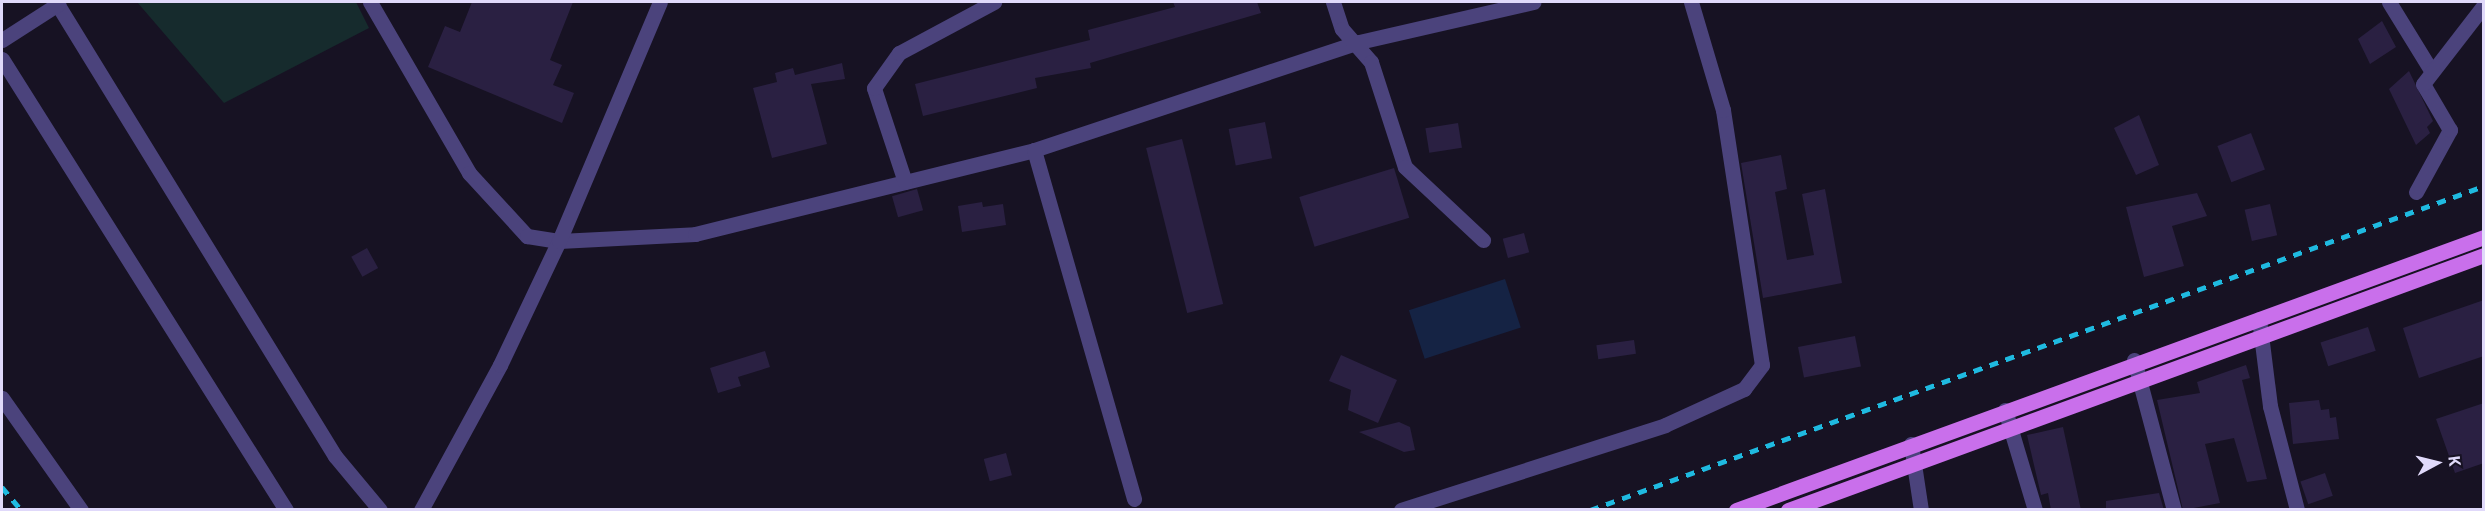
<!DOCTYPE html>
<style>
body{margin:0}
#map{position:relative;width:2485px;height:511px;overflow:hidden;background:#171223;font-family:"Open Sans",sans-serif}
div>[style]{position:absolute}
.green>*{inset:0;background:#162b2d}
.water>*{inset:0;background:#152344;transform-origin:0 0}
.building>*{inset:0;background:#2a2042;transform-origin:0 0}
.minor>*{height:15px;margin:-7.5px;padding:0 7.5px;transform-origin:7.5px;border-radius:7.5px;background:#4b437c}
.major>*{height:15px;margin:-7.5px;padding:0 7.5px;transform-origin:7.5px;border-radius:7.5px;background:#c96feb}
.rail>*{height:4.5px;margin-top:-2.25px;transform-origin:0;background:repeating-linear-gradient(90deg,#1fbae0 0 9px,transparent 0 17px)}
span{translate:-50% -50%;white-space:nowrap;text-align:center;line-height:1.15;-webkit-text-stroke:6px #171223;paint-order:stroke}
.frame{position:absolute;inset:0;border:3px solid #e0d9fa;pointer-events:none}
.north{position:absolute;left:2407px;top:433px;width:60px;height:60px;-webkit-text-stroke:4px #171223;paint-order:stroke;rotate:83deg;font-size:16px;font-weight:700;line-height:24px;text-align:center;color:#e0d9fa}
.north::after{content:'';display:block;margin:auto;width:21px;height:27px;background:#e0d9fa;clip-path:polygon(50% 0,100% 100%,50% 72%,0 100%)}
</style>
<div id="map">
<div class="green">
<div style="clip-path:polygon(137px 2px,356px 2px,369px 28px,224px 103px)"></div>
</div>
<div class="water">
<div style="left:1505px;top:279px;width:51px;height:101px;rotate:72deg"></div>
</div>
<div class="building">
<div style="clip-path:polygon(472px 2px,573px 2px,550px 60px,562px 65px,553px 85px,574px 93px,562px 123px,428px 67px,445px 26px,460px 32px)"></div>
<div style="clip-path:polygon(1173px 2px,1257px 2px,1261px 13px,1090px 63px,1091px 68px,1035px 78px,1037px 88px,923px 116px,915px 84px,1090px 40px,1088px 30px,1175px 7px)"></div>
<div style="clip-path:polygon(2382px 21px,2396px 47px,2370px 64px,2358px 39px)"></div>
<div style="clip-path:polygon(842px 63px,845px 79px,811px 84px,827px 144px,772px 158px,753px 88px,777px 82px,775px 73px,793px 68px,795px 75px)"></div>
<div style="clip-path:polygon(2409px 71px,2433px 121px,2427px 127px,2430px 133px,2416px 145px,2389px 89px)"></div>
<div style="clip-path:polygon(2139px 115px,2159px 165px,2136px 175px,2114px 128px)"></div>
<div style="left:1265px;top:122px;width:37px;height:37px;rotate:79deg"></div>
<div style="left:1458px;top:123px;width:25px;height:33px;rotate:81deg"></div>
<div style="left:2251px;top:133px;width:39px;height:36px;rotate:69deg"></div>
<div style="left:1182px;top:139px;width:170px;height:37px;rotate:76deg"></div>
<div style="clip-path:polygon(1781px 155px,1787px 189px,1775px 192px,1787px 260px,1814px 255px,1802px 194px,1825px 189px,1842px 283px,1763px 298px,1741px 163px)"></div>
<div style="left:1394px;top:168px;width:52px;height:99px;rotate:73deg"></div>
<div style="left:917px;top:189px;width:22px;height:26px;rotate:74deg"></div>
<div style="clip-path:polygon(2197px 193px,2207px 216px,2172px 226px,2184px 266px,2144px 277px,2126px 207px)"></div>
<div style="clip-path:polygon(982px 202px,983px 207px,1003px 204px,1006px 225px,962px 232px,958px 206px)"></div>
<div style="left:2270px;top:204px;width:32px;height:26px;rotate:77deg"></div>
<div style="left:1524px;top:233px;width:20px;height:22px;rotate:75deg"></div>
<div style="left:367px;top:248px;width:23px;height:18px;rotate:61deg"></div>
<div style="clip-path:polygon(2484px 300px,2484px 356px,2419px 378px,2403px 328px)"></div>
<div style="left:2368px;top:327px;width:25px;height:50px;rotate:72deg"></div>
<div style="left:1855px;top:336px;width:31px;height:58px;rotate:79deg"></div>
<div style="left:1634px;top:340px;width:14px;height:38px;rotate:82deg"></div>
<div style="clip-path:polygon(765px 351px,770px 367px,738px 377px,741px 386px,718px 393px,710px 368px)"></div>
<div style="clip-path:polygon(1341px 355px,1397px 380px,1378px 423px,1348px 410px,1351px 390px,1329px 381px)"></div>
<div style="clip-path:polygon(2246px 365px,2250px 378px,2242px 380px,2267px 479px,2247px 482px,2234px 438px,2205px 444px,2220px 503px,2183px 510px,2157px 400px,2200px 393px,2197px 382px)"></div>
<div style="clip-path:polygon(2319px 400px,2321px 410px,2329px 409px,2330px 418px,2336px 417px,2339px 439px,2293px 444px,2289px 403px)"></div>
<div style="clip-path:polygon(2484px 403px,2484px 463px,2455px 473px,2436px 419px)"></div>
<div style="clip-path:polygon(1399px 422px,1410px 427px,1415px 450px,1404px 452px,1359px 432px)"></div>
<div style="clip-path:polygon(2063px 427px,2081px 510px,2051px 510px,2048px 493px,2041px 495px,2027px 435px)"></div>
<div style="left:1006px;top:453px;width:23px;height:23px;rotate:75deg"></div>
<div style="left:2325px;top:473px;width:24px;height:26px;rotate:71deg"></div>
<div style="clip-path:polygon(2159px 493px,2164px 510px,2106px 510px,2106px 501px)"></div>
</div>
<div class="minor">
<div style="left:56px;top:2px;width:533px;rotate:58.43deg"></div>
<div style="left:335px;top:456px;width:70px;rotate:50.2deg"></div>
<div style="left:370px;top:2px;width:198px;rotate:59.9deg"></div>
<div style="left:469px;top:173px;width:86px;rotate:47.4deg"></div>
<div style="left:527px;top:236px;width:32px;rotate:9deg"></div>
<div style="left:559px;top:241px;width:136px;rotate:-2.9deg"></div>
<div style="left:695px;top:234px;width:349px;rotate:-13.9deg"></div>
<div style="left:1034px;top:150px;width:342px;rotate:-18.4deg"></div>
<div style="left:1359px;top:42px;width:179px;rotate:-12.9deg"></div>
<div style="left:1333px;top:2px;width:28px;rotate:72deg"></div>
<div style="left:1342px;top:29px;width:44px;rotate:48.7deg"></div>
<div style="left:1371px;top:62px;width:110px;rotate:72.1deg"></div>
<div style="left:1405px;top:167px;width:107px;rotate:43.1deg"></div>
<div style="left:2389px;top:2px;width:82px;rotate:58.4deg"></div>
<div style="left:2px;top:40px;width:67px;rotate:-32.7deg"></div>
<div style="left:2px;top:59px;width:533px;rotate:57.8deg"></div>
<div style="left:1034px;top:150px;width:363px;rotate:74deg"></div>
<div style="left:905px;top:182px;width:99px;rotate:-108.3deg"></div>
<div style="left:874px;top:88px;width:43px;rotate:-54.5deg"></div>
<div style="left:899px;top:53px;width:108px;rotate:-28.2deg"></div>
<div style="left:2416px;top:192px;width:71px;rotate:-61.3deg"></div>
<div style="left:2450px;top:130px;width:53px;rotate:-120.4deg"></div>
<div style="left:2423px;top:84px;width:100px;rotate:-52.3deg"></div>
<div style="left:2259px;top:319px;width:88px;rotate:82.8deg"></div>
<div style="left:2270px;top:406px;width:107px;rotate:75.4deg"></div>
<div style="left:2134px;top:360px;width:155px;rotate:75.1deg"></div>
<div style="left:2px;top:398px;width:137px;rotate:54.8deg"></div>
<div style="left:2005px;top:410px;width:104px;rotate:73.3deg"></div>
<div style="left:1911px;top:444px;width:67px;rotate:81.4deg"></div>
<div style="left:421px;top:510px;width:165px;rotate:-61.4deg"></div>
<div style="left:500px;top:365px;width:137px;rotate:-64.6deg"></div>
<div style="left:559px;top:241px;width:259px;rotate:-67.1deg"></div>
<div style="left:1401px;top:510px;width:277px;rotate:-17.8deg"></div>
<div style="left:1665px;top:425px;width:87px;rotate:-24.5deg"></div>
<div style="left:1744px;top:389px;width:30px;rotate:-53deg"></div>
<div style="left:1762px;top:365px;width:258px;rotate:-98.7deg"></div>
<div style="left:1723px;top:110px;width:113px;rotate:-106.5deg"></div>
</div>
<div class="major">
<div style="left:1736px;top:510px;width:796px;rotate:-20.05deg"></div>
<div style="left:1788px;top:510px;width:741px;rotate:-20.12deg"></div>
</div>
<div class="rail">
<div style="left:2px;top:487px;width:30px;rotate:50deg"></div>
<div style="left:1590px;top:510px;width:951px;rotate:-19.92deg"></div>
</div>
<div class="frame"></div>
<div class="north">K</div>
</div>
